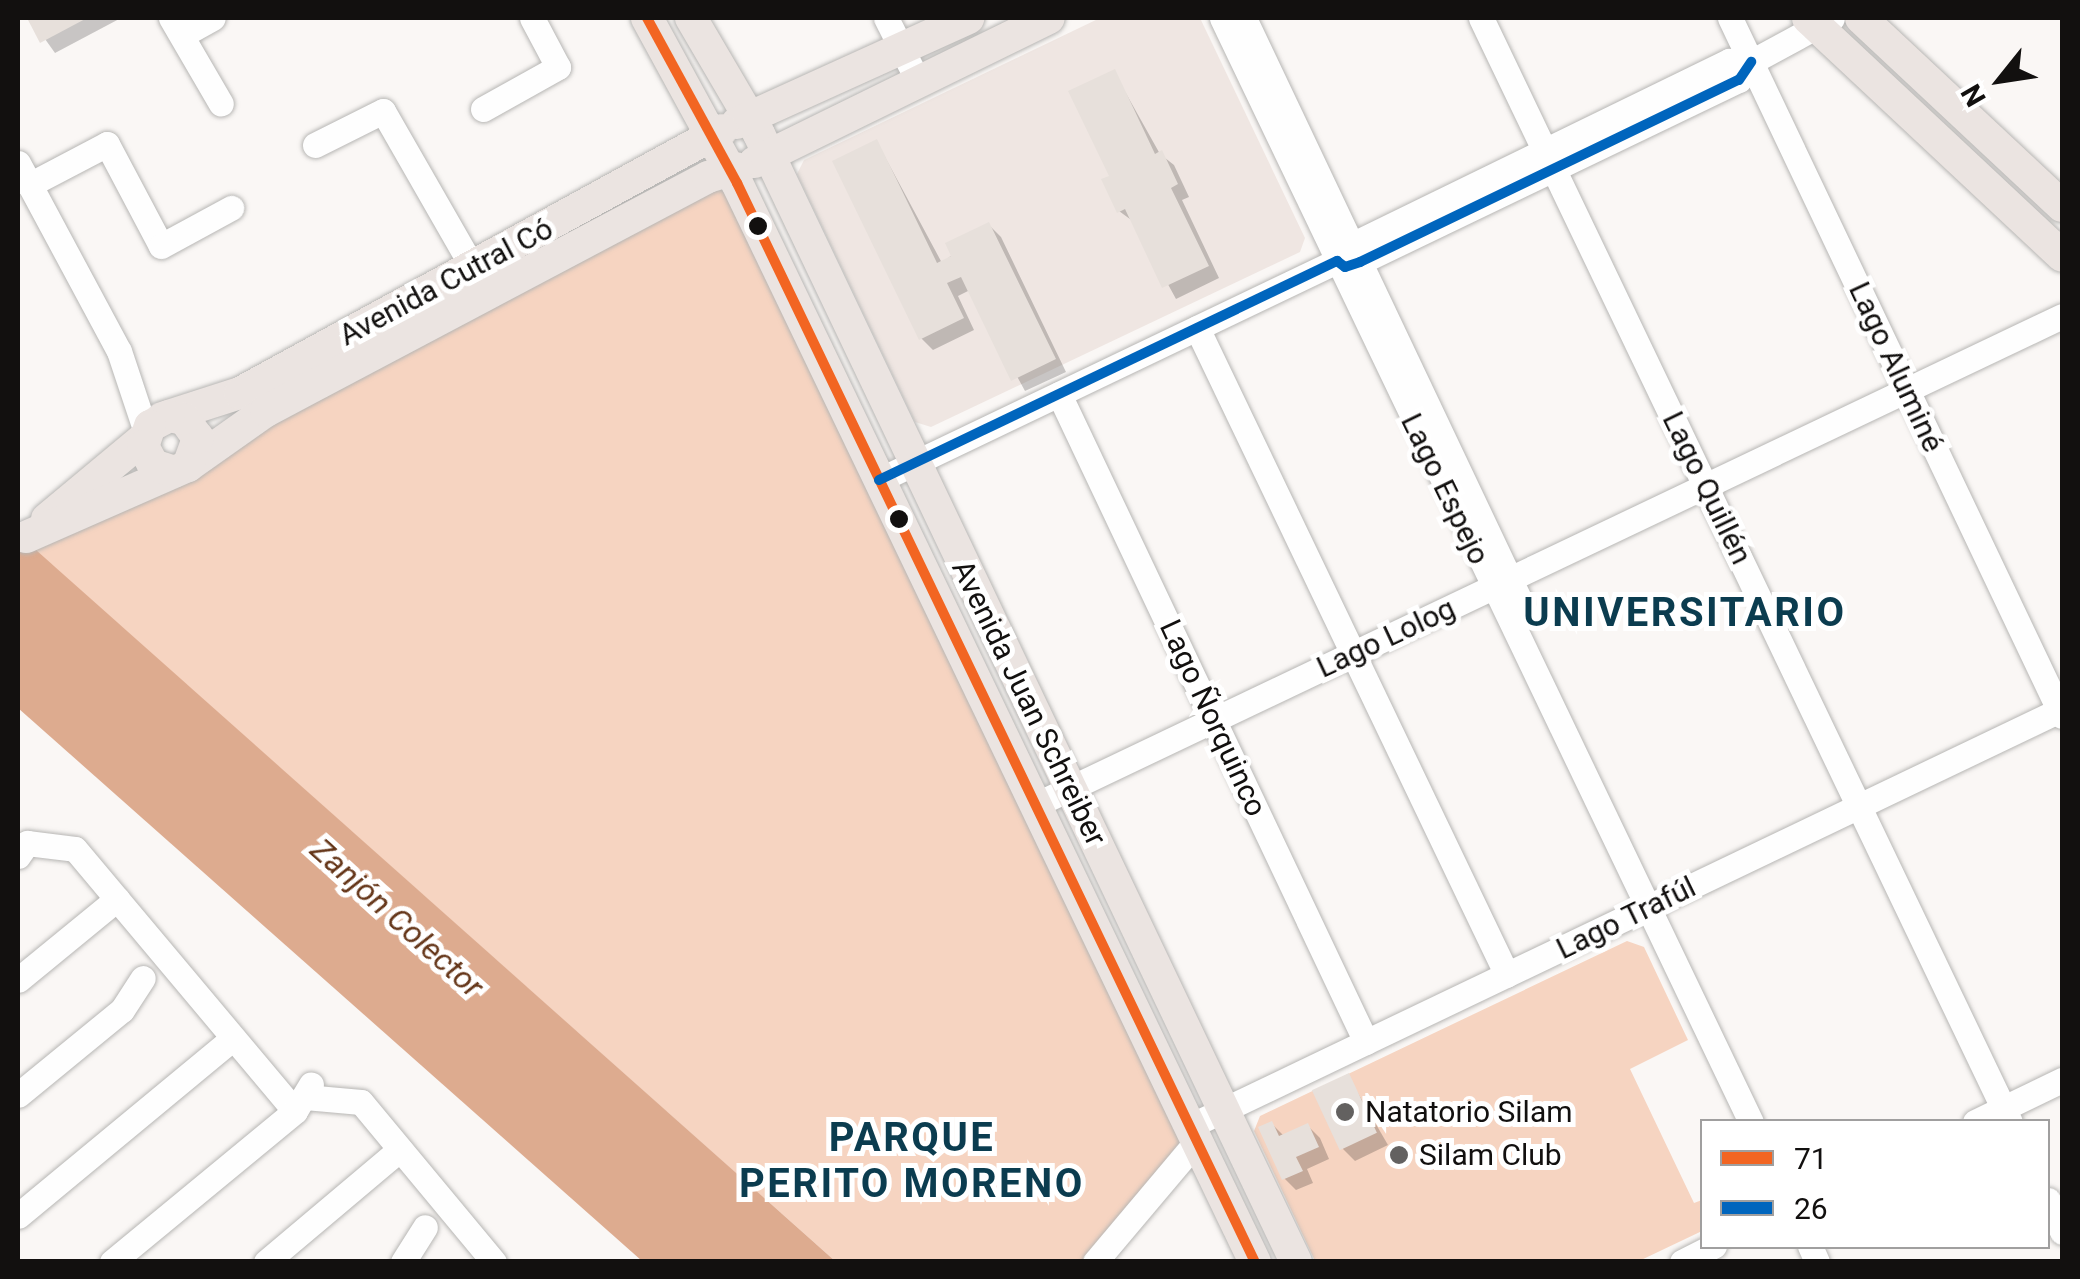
<!DOCTYPE html>
<meta charset="utf-8">
<style>
body{margin:0}
#map{position:relative;width:2080px;height:1279px;overflow:hidden;background:#faf7f5;font-family:Roboto,sans-serif}
div>[style]{position:absolute}
.built>*{inset:0;background:#efe6e2}
.green>*{inset:0;background:#f6d4c1}
.water>*{inset:0;background:#ddab8f}
.shadow>*{inset:0;background:#0003}
.building>*{inset:0;background:#e7e0db;transform-origin:0 0}
.roads{filter:drop-shadow(0 0 2px #b7b6b4) drop-shadow(0 0 2px #b7b6b4)}
.minor>*{height:25px;margin:-12.5px;padding:0 12.5px;transform-origin:12.5px;border-radius:12.5px;background:#fefefe}
.major>*{height:32px;margin:-16px;padding:0 16px;transform-origin:16px;border-radius:16px;background:#ebe4e1}
.bus-1>*{height:10px;margin:-5px;padding:0 5px;transform-origin:5px;border-radius:5px;background:#f26522}
.bus-2>*{height:10px;margin:-5px;padding:0 5px;transform-origin:5px;border-radius:5px;background:#0065bd}
.dots>*{width:28px;height:28px;translate:-50% -50%;box-sizing:border-box;border:5px solid #fff;border-radius:50%}
span{translate:-50% -50%;white-space:nowrap;text-align:center;line-height:1.15;-webkit-text-stroke:10px #fff;paint-order:stroke}
.street-label{font-size:30px;color:#12100f}
.poi-label{font-size:30px;color:#12100f}
.left{translate:0 -50%;text-align:left}
.water-label{font-size:32px;color:#653619;font-style:italic}
.district-label{font-size:40px;color:#0b3c4f;font-weight:700;letter-spacing:2.5px}
.frame{position:absolute;inset:0;border:20px solid #12100f;pointer-events:none}
.legend{position:absolute;left:1700px;top:1119px;width:350px;height:130px;box-sizing:border-box;background:#fff;border:2px solid #a09f9f;margin:0;padding:12px 18px;list-style:none;font-size:30px;color:#12100f}
.legend li{display:flex;align-items:center;gap:20px;height:50px}
.legend b{width:50px;border:2px solid #a09f9f}
.north{position:absolute;left:1950px;top:30px;width:100px;height:100px;-webkit-text-stroke:8px #fff;paint-order:stroke;rotate:240deg;font-size:28px;font-weight:700;line-height:40px;text-align:center;color:#12100f}
.north::after{content:'';display:block;margin:auto;width:35px;height:45px;background:#12100f;clip-path:polygon(50% 0,100% 100%,50% 72%,0 100%)}
</style>
<div id="map">
<div class="built">
<div style="clip-path:polygon(1100px 18px,1200px 18px,1305px 238px,1300px 252px,931px 427px,915px 422px,797px 174px,804px 160px)"></div>
</div>
<div class="green">
<div style="clip-path:polygon(723px 184px,1180px 1142px,1084px 1261px,835px 1261px,35px 550px)"></div>
<div style="clip-path:polygon(1627px 941px,1644px 947px,1688px 1040px,1630px 1069px,1694px 1203px,1702px 1200px,1702px 1231px,1639px 1261px,1315px 1261px,1254px 1131px,1260px 1116px)"></div>
</div>
<div class="water">
<div style="clip-path:polygon(18px 534px,835px 1261px,642px 1261px,18px 708px)"></div>
</div>
<div class="shadow">
<div style="clip-path:polygon(30px 18px,121px 18px,55px 53px)"></div>
<div style="clip-path:polygon(1114px 72px,1160px 154px,1174px 165px,1189px 197px,1182px 200px,1219px 278px,1176px 299px,1134px 222px,1119px 211px,1112px 177px)"></div>
<div style="clip-path:polygon(877px 142px,942px 263px,989px 225px,1001px 237px,1066px 372px,1025px 391px,970px 290px,958px 296px,974px 330px,933px 350px,921px 338px)"></div>
<div style="clip-path:polygon(1348px 1076px,1388px 1145px,1355px 1161px,1343px 1149px)"></div>
<div style="clip-path:polygon(1272px 1124px,1285px 1137px,1308px 1126px,1320px 1138px,1329px 1159px,1307px 1169px,1313px 1183px,1296px 1190px,1284px 1178px)"></div>
</div>
<div class="building">
<div style="clip-path:polygon(27px 18px,87px 18px,40px 43px)"></div>
<div style="clip-path:polygon(1115px 69px,1155px 154px,1162px 150px,1178px 184px,1171px 188px,1209px 266px,1162px 288px,1125px 209px,1117px 213px,1101px 179px,1109px 176px,1068px 91px)"></div>
<div style="clip-path:polygon(877px 139px,937px 263px,951px 256px,945px 243px,989px 222px,1056px 359px,1011px 381px,961px 277px,947px 283px,964px 318px,919px 340px,832px 161px)"></div>
<div style="left:1349px;top:1073px;width:66px;height:41px;rotate:65deg"></div>
<div style="clip-path:polygon(1272px 1121px,1279px 1136px,1308px 1123px,1319px 1147px,1296px 1157px,1303px 1171px,1282px 1180px,1258px 1127px)"></div>
</div>
<div class="roads">
<div class="minor">
<div style="left:171px;top:18px;width:99px;rotate:59.8deg"></div>
<div style="left:886px;top:18px;width:71px;rotate:63.1deg"></div>
<div style="left:1222px;top:18px;width:1224px;rotate:64.4deg"></div>
<div style="left:1244px;top:18px;width:656px;rotate:64.65deg"></div>
<div style="left:1481px;top:18px;width:1224px;rotate:64.4deg"></div>
<div style="left:1730px;top:18px;width:773px;rotate:64.56deg"></div>
<div style="left:182px;top:35px;width:35px;rotate:-29deg"></div>
<div style="left:483px;top:109px;width:86px;rotate:-29.2deg"></div>
<div style="left:558px;top:67px;width:55px;rotate:-118deg"></div>
<div style="left:315px;top:145px;width:76px;rotate:-26.6deg"></div>
<div style="left:383px;top:111px;width:181px;rotate:60.2deg"></div>
<div style="left:18px;top:163px;width:213px;rotate:61.8deg"></div>
<div style="left:119px;top:351px;width:85px;rotate:71.6deg"></div>
<div style="left:29px;top:185px;width:88px;rotate:-27.7deg"></div>
<div style="left:107px;top:144px;width:115px;rotate:62.1deg"></div>
<div style="left:161px;top:246px;width:80px;rotate:-28.5deg"></div>
<div style="left:1337px;top:252px;width:436px;rotate:-26deg"></div>
<div style="left:1729px;top:61px;width:22px;rotate:3deg"></div>
<div style="left:1751px;top:62px;width:92px;rotate:-28.5deg"></div>
<div style="left:1197px;top:328px;width:717px;rotate:64.4deg"></div>
<div style="left:1059px;top:394px;width:717px;rotate:64.65deg"></div>
<div style="left:879px;top:480px;width:508px;rotate:-25.56deg"></div>
<div style="left:1337px;top:261px;width:10px;rotate:37deg"></div>
<div style="left:1345px;top:267px;width:16px;rotate:-18deg"></div>
<div style="left:1360px;top:262px;width:420px;rotate:-25.7deg"></div>
<div style="left:1739px;top:80px;width:22px;rotate:-56deg"></div>
<div style="left:1035px;top:805px;width:1137px;rotate:-25.46deg"></div>
<div style="left:18px;top:856px;width:16px;rotate:-55deg"></div>
<div style="left:27px;top:843px;width:48px;rotate:7.1deg"></div>
<div style="left:75px;top:849px;width:342px;rotate:50deg"></div>
<div style="left:18px;top:980px;width:128px;rotate:-39.3deg"></div>
<div style="left:18px;top:1095px;width:134px;rotate:-39.3deg"></div>
<div style="left:122px;top:1010px;width:38px;rotate:-57deg"></div>
<div style="left:305px;top:1097px;width:56px;rotate:5.1deg"></div>
<div style="left:361px;top:1102px;width:208px;rotate:50.3deg"></div>
<div style="left:1975px;top:1122px;width:97px;rotate:-25.8deg"></div>
<div style="left:1190px;top:1126px;width:967px;rotate:-25.56deg"></div>
<div style="left:2048px;top:1200px;width:35px;rotate:66deg"></div>
<div style="left:18px;top:1216px;width:279px;rotate:-39.6deg"></div>
<div style="left:1810px;top:1246px;width:17px;rotate:66deg"></div>
<div style="left:112px;top:1262px;width:237px;rotate:-39.5deg"></div>
<div style="left:295px;top:1111px;width:31px;rotate:-59deg"></div>
<div style="left:266px;top:1262px;width:175px;rotate:-40.1deg"></div>
<div style="left:403px;top:1262px;width:41px;rotate:-57.8deg"></div>
<div style="left:1095px;top:1262px;width:158px;rotate:-49.9deg"></div>
<div style="left:1682px;top:1262px;width:36px;rotate:-27deg"></div>
</div>
<div class="major">
<div style="left:647px;top:18px;width:188px;rotate:61.4deg"></div>
<div style="left:737px;top:183px;width:1197px;rotate:64.36deg"></div>
<div style="left:691px;top:18px;width:134px;rotate:59.6deg"></div>
<div style="left:759px;top:134px;width:1249px;rotate:64.54deg"></div>
<div style="left:1808px;top:18px;width:348px;rotate:43.1deg"></div>
<div style="left:1861px;top:18px;width:275px;rotate:43.1deg"></div>
<div style="left:737px;top:123px;width:254px;rotate:-24.4deg"></div>
<div style="left:755px;top:162px;width:327px;rotate:-26.1deg"></div>
<div style="left:162px;top:418px;width:82px;rotate:-17.8deg"></div>
<div style="left:240px;top:393px;width:549px;rotate:-28.62deg"></div>
<div style="left:188px;top:466px;width:95px;rotate:-35.2deg"></div>
<div style="left:266px;top:411px;width:500px;rotate:-27.9deg"></div>
<div style="left:708px;top:177px;width:30px;rotate:-17deg"></div>
<div style="left:47px;top:519px;width:125px;rotate:-39.8deg"></div>
<div style="left:26px;top:537px;width:177px;rotate:-23.7deg"></div>
<div style="left:188px;top:466px;width:30px;rotate:-70deg"></div>
<div style="left:198px;top:438px;width:24px;rotate:-126deg"></div>
<div style="left:184px;top:419px;width:15px;rotate:-169deg"></div>
<div style="left:169px;top:416px;width:21px;rotate:152deg"></div>
<div style="left:150px;top:426px;width:21px;rotate:109deg"></div>
<div style="left:143px;top:446px;width:21px;rotate:62deg"></div>
<div style="left:153px;top:465px;width:22px;rotate:18deg"></div>
</div>
</div>
<div class="bus-1">
<div style="left:647px;top:18px;width:188px;rotate:61.4deg"></div>
<div style="left:737px;top:183px;width:1197px;rotate:64.36deg"></div>
</div>
<div class="bus-2">
<div style="left:879px;top:480px;width:508px;rotate:-25.56deg"></div>
<div style="left:1337px;top:261px;width:10px;rotate:37deg"></div>
<div style="left:1345px;top:267px;width:16px;rotate:-18deg"></div>
<div style="left:1360px;top:262px;width:420px;rotate:-25.7deg"></div>
<div style="left:1739px;top:80px;width:22px;rotate:-56deg"></div>
</div>
<div class="dots">
<div style="left:758px;top:226px;background:#12100f"></div>
<div style="left:899px;top:519px;background:#12100f"></div>
<div style="left:1345px;top:1112px;background:#636160"></div>
<div style="left:1399px;top:1155px;background:#636160"></div>
</div>
<div class="street-label">
<span style="left:446px;top:282px;rotate:-28deg">Avenida Cutral Có</span>
<span style="left:1896px;top:367px;rotate:65deg">Lago Aluminé</span>
<span style="left:1707px;top:488px;rotate:64deg">Lago Quillén</span>
<span style="left:1445px;top:489px;rotate:64deg">Lago Espejo</span>
<span style="left:1386px;top:638px;rotate:-25deg">Lago Lolog</span>
<span style="left:1029px;top:703px;rotate:64deg">Avenida Juan Schreiber</span>
<span style="left:1213px;top:718px;rotate:65deg">Lago Ñorquinco</span>
<span style="left:1626px;top:918px;rotate:-26deg">Lago Trafúl</span>
</div>
<div class="poi-label">
<span class="left" style="left:1365px;top:1112px">Natatorio Silam</span>
<span class="left" style="left:1419px;top:1155px">Silam Club</span>
</div>
<div class="water-label">
<span style="left:397px;top:918px;rotate:42deg">Zanjón Colector</span>
</div>
<div class="district-label">
<span style="left:1685px;top:613px">UNIVERSITARIO</span>
<span style="left:912px;top:1161px">PARQUE<br>PERITO MORENO</span>
</div>
<div class="frame"></div>
<ul class="legend">
<li><b style="height:12px;background:#f26522"></b>71</li>
<li><b style="height:12px;background:#0065bd"></b>26</li>
</ul>
<div class="north">N</div>
</div>
